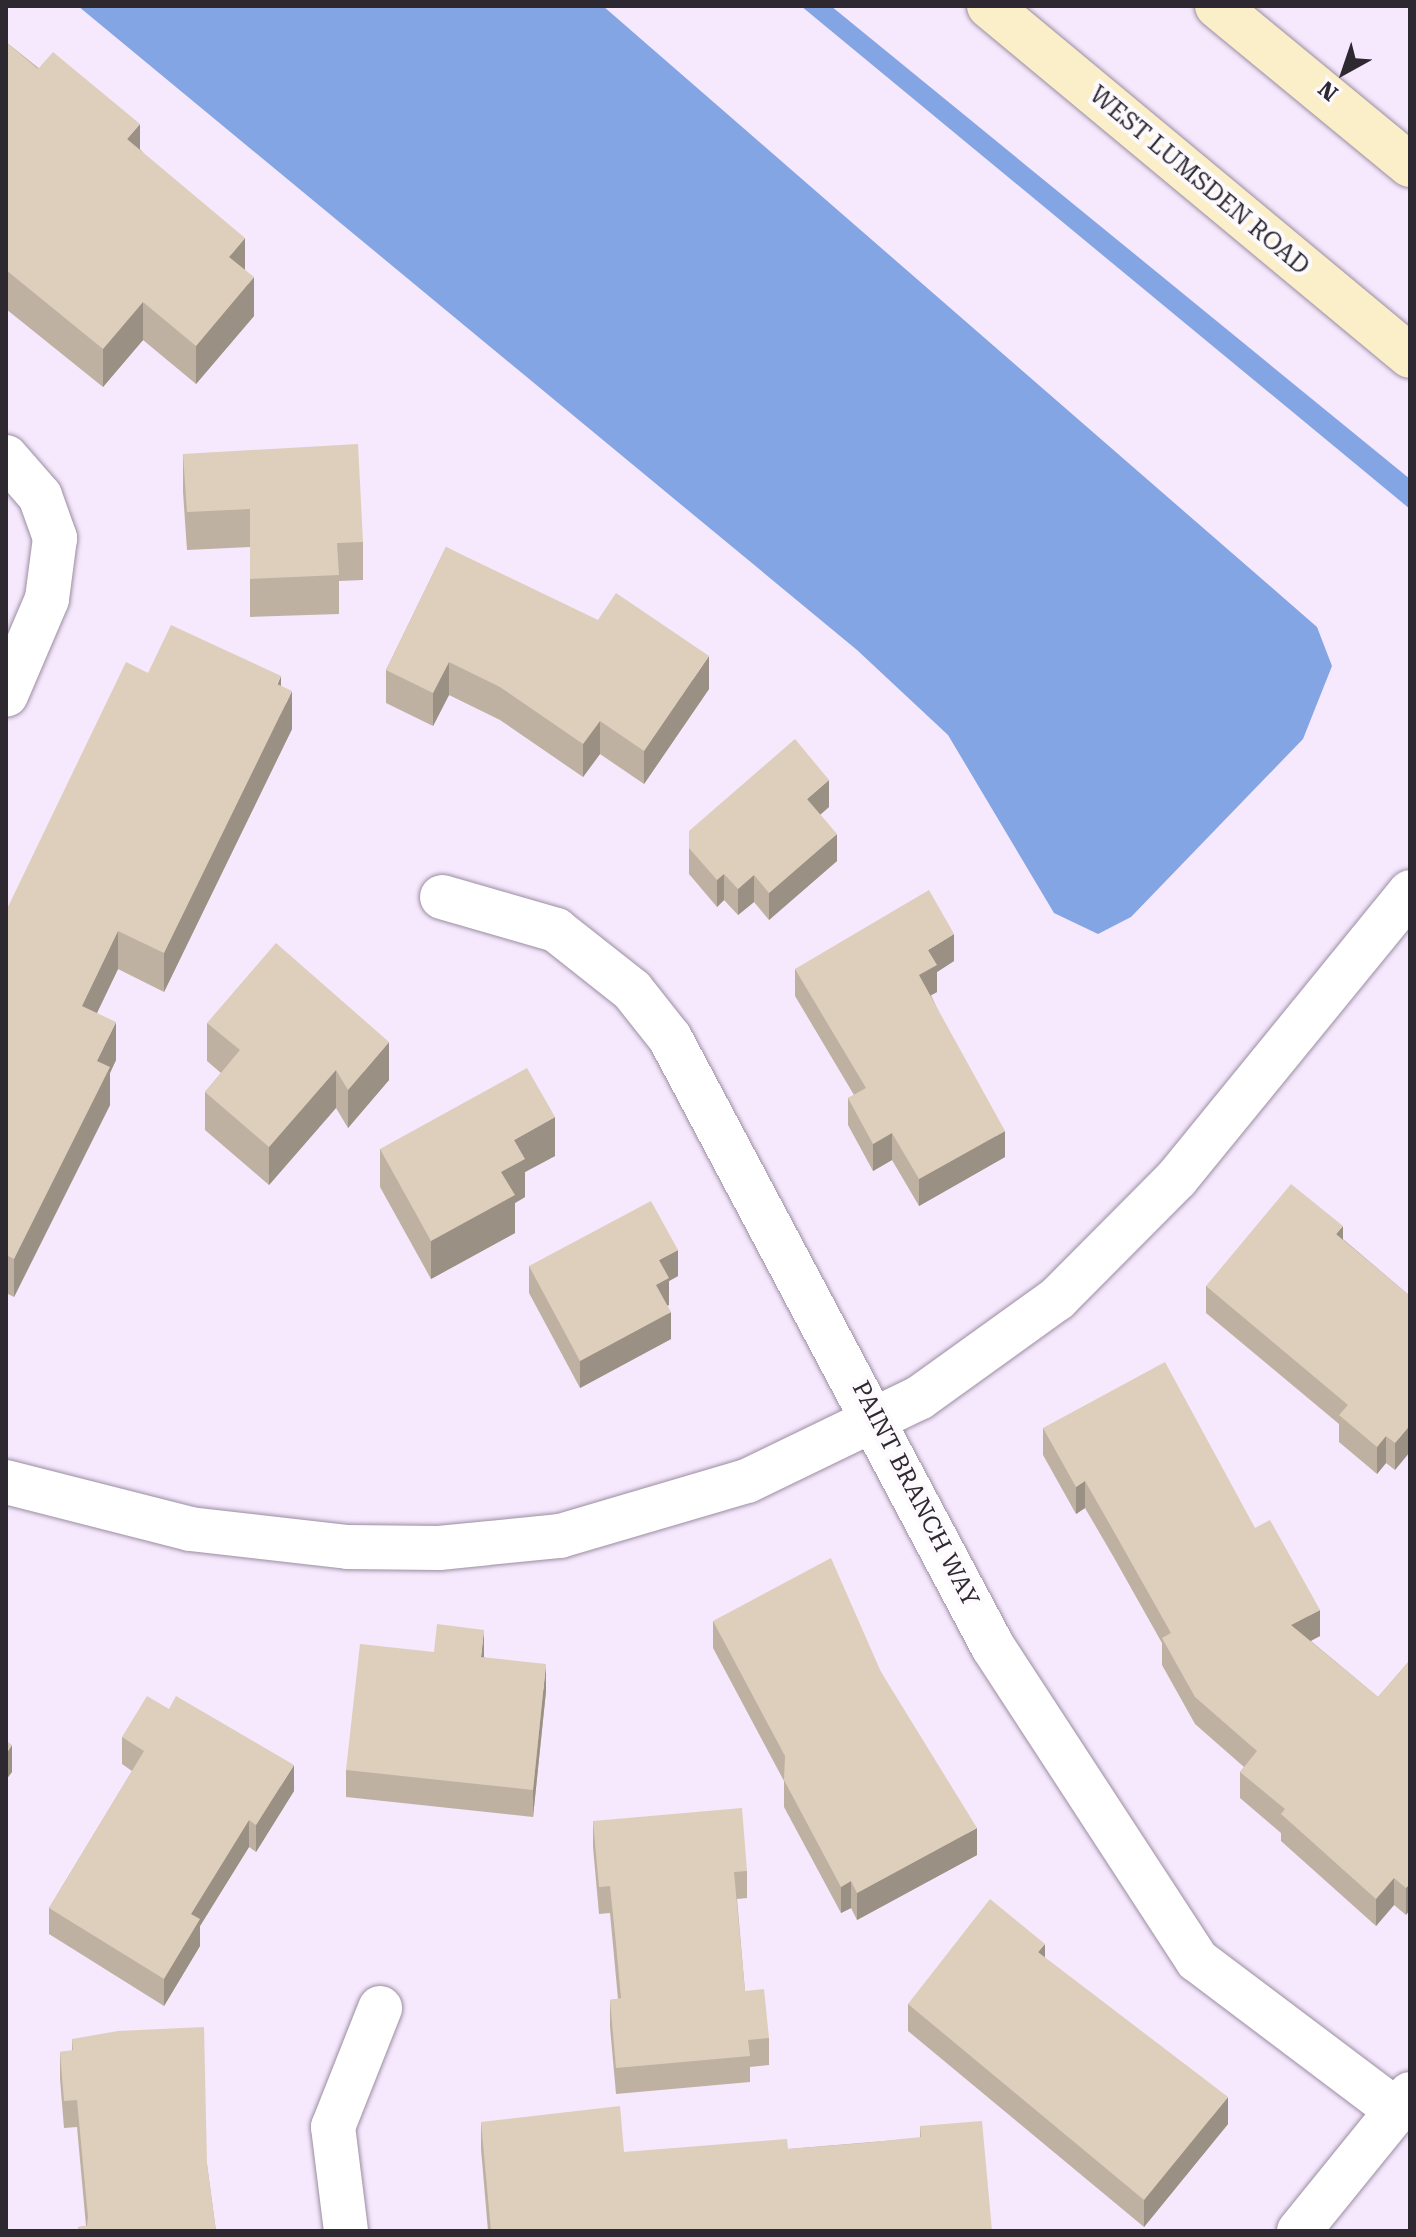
<!DOCTYPE html>
<style>
body{margin:0}
#map{position:relative;width:1416px;height:2237px;overflow:hidden;background:#f6e8fd;font-family:"Roboto Serif",serif}
div>[style]{position:absolute}
.water>*{inset:0;background:#84a5e4}
.roads{filter:drop-shadow(0 0 2px #9b8ea1) drop-shadow(0 0 2px #9b8ea1)}
.minor>*{height:44px;margin:-22px;padding:0 22px;transform-origin:22px;border-radius:22px;background:#fff}
.tertiary>*{height:44px;margin:-22px;padding:0 22px;transform-origin:22px;border-radius:22px;background:#fff}
.secondary>*{height:44px;margin:-22px;padding:0 22px;transform-origin:22px;border-radius:22px;background:#fbefc9}
.wall>*{inset:0;background:#bfb1a2}
.shaded-wall>*{inset:0;background:#9b9084}
.building>*{inset:0;background:#decebc}
span{translate:-50% -50%;white-space:nowrap;text-align:center;line-height:1.15;-webkit-text-stroke:8px #fdfafe;paint-order:stroke}
.street-label{font-size:24px;color:#2e2931}
.frame{position:absolute;inset:0;border:8px solid #2e2931;pointer-events:none}
.north{position:absolute;left:1304px;top:32px;width:80px;height:80px;-webkit-text-stroke:6px #fdfafe;paint-order:stroke;rotate:220deg;font-size:22px;font-weight:700;line-height:32px;text-align:center;color:#2e2931}
.north::after{content:'';display:block;margin:auto;width:28px;height:36px;background:#2e2931;clip-path:polygon(50% 0,100% 100%,50% 72%,0 100%)}
</style>
<div id="map">
<div class="water">
<div style="clip-path:polygon(78px 6px,603px 6px,1317px 627px,1332px 666px,1303px 739px,1131px 917px,1098px 934px,1054px 913px,948px 735px,857px 650px)"></div>
<div style="clip-path:polygon(801px 6px,831px 6px,1410px 479px,1410px 509px)"></div>
</div>
<div class="roads">
<div class="minor">
<div style="left:6px;top:457px;width:52px;rotate:48.9deg"></div>
<div style="left:40px;top:496px;width:45px;rotate:70.3deg"></div>
<div style="left:55px;top:538px;width:62px;rotate:97.5deg"></div>
<div style="left:47px;top:599px;width:104px;rotate:113.1deg"></div>
<div style="left:442px;top:897px;width:119px;rotate:16.1deg"></div>
<div style="left:556px;top:930px;width:97px;rotate:38.3deg"></div>
<div style="left:632px;top:990px;width:61px;rotate:51.6deg"></div>
<div style="left:670px;top:1038px;width:689px;rotate:62.06deg"></div>
<div style="left:993px;top:1647px;width:374px;rotate:56.9deg"></div>
<div style="left:1197px;top:1960px;width:249px;rotate:37deg"></div>
<div style="left:346px;top:2231px;width:105px;rotate:-97.1deg"></div>
<div style="left:333px;top:2127px;width:128px;rotate:-68.4deg"></div>
<div style="left:1299px;top:2231px;width:176px;rotate:-51deg"></div>
</div>
<div class="tertiary">
<div style="left:6px;top:1482px;width:190px;rotate:14.3deg"></div>
<div style="left:190px;top:1529px;width:159px;rotate:6.5deg"></div>
<div style="left:348px;top:1547px;width:91px;rotate:0.6deg"></div>
<div style="left:439px;top:1548px;width:122px;rotate:-5.7deg"></div>
<div style="left:560px;top:1536px;width:195px;rotate:-16.4deg"></div>
<div style="left:747px;top:1481px;width:191px;rotate:-25.8deg"></div>
<div style="left:919px;top:1398px;width:170px;rotate:-35.7deg"></div>
<div style="left:1057px;top:1299px;width:170px;rotate:-45.2deg"></div>
<div style="left:1177px;top:1178px;width:369px;rotate:-50.8deg"></div>
</div>
<div class="secondary">
<div style="left:989px;top:6px;width:547px;rotate:39.74deg"></div>
<div style="left:1217px;top:6px;width:250px;rotate:39.5deg"></div>
</div>
</div>
<div class="wall">
<div style="clip-path:polygon(6px 42px,140px 149px,245px 270px,254px 316px,196px 384px,143px 340px,103px 387px,6px 309px)"></div>
<div style="clip-path:polygon(183px 454px,363px 542px,363px 580px,339px 581px,339px 614px,250px 617px,250px 547px,187px 550px,183px 492px)"></div>
<div style="clip-path:polygon(446px 547px,709px 689px,644px 784px,600px 754px,583px 777px,500px 720px,449px 695px,433px 726px,386px 703px,386px 670px)"></div>
<div style="clip-path:polygon(148px 673px,281px 686px,292px 729px,164px 992px,118px 969px,97px 1013px,116px 1060px,110px 1073px,110px 1105px,14px 1297px,6px 1293px,6px 911px)"></div>
<div style="clip-path:polygon(829px 807px,820px 815px,837px 861px,769px 920px,754px 902px,738px 915px,724px 900px,717px 907px,689px 874px,689px 831px)"></div>
<div style="clip-path:polygon(954px 961px,937px 972px,937px 992px,931px 995px,1005px 1157px,919px 1206px,892px 1160px,873px 1171px,848px 1125px,848px 1098px,854px 1095px,795px 996px,795px 969px)"></div>
<div style="clip-path:polygon(207px 1023px,389px 1080px,348px 1128px,336px 1108px,269px 1185px,205px 1130px,205px 1092px,221px 1073px,207px 1061px)"></div>
<div style="clip-path:polygon(380px 1149px,555px 1156px,525px 1172px,525px 1197px,515px 1203px,515px 1233px,431px 1279px,380px 1187px)"></div>
<div style="clip-path:polygon(1343px 1239px,1410px 1296px,1395px 1470px,1386px 1463px,1377px 1474px,1339px 1442px,1339px 1424px,1206px 1313px,1206px 1286px)"></div>
<div style="clip-path:polygon(529px 1266px,678px 1276px,669px 1281px,669px 1305px,667px 1305px,671px 1339px,580px 1388px,529px 1293px)"></div>
<div style="clip-path:polygon(1043px 1428px,1255px 1528px,1320px 1636px,1311px 1641px,1378px 1697px,1410px 1660px,1406px 1915px,1394px 1905px,1376px 1926px,1281px 1841px,1281px 1833px,1240px 1798px,1240px 1772px,1244px 1767px,1195px 1724px,1162px 1665px,1162px 1643px,1113px 1556px,1085px 1508px,1076px 1514px,1043px 1455px)"></div>
<div style="clip-path:polygon(713px 1621px,881px 1672px,977px 1855px,857px 1920px,851px 1908px,841px 1913px,784px 1807px,784px 1781px,713px 1648px)"></div>
<div style="clip-path:polygon(484px 1657px,546px 1691px,533px 1817px,346px 1797px,346px 1770px)"></div>
<div style="clip-path:polygon(122px 1737px,294px 1791px,256px 1852px,249px 1847px,200px 1926px,200px 1946px,164px 2006px,49px 1934px,49px 1908px,132px 1771px,122px 1764px)"></div>
<div style="clip-path:polygon(593px 1821px,747px 1871px,747px 1898px,737px 1899px,745px 1991px,769px 2038px,769px 2065px,750px 2067px,750px 2082px,616px 2094px,610px 2027px,610px 2000px,618px 1999px,610px 1913px,599px 1914px,593px 1847px)"></div>
<div style="clip-path:polygon(908px 2004px,1228px 2124px,1144px 2227px,908px 2031px)"></div>
<div style="clip-path:polygon(72px 2039px,207px 2164px,216px 2231px,78px 2231px,78px 2227px,86px 2226px,77px 2127px,64px 2128px,60px 2079px,60px 2052px,72px 2051px)"></div>
<div style="clip-path:polygon(481px 2122px,624px 2152px,788px 2149px,920px 2138px,920px 2126px,992px 2231px,488px 2231px,481px 2149px)"></div>
</div>
<div class="shaded-wall">
<div style="clip-path:polygon(140px 124px,140px 163px,127px 139px)"></div>
<div style="clip-path:polygon(245px 238px,245px 276px,229px 257px)"></div>
<div style="clip-path:polygon(254px 277px,254px 316px,196px 384px,196px 346px)"></div>
<div style="clip-path:polygon(143px 302px,143px 340px,103px 387px,103px 349px)"></div>
<div style="clip-path:polygon(709px 656px,709px 689px,644px 784px,644px 751px)"></div>
<div style="clip-path:polygon(449px 662px,449px 695px,433px 726px,433px 693px)"></div>
<div style="clip-path:polygon(281px 676px,281px 714px,292px 691px,292px 729px,164px 992px,164px 953px)"></div>
<div style="clip-path:polygon(600px 721px,600px 754px,583px 777px,583px 744px)"></div>
<div style="clip-path:polygon(829px 780px,829px 807px,807px 826px,807px 799px)"></div>
<div style="clip-path:polygon(837px 834px,837px 861px,769px 920px,769px 893px)"></div>
<div style="clip-path:polygon(724px 874px,724px 900px,717px 907px,717px 880px)"></div>
<div style="clip-path:polygon(754px 875px,754px 902px,738px 915px,738px 889px)"></div>
<div style="clip-path:polygon(118px 931px,118px 969px,82px 1044px,82px 1006px)"></div>
<div style="clip-path:polygon(954px 934px,954px 961px,937px 972px,937px 992px,919px 1002px,919px 975px,928px 950px)"></div>
<div style="clip-path:polygon(116px 1022px,116px 1060px,110px 1073px,110px 1105px,14px 1297px,14px 1259px,97px 1061px)"></div>
<div style="clip-path:polygon(389px 1042px,389px 1080px,348px 1128px,348px 1090px)"></div>
<div style="clip-path:polygon(336px 1070px,336px 1108px,269px 1185px,269px 1147px)"></div>
<div style="clip-path:polygon(555px 1117px,555px 1156px,525px 1172px,525px 1197px,515px 1203px,515px 1233px,431px 1279px,431px 1241px,501px 1172px,514px 1140px)"></div>
<div style="clip-path:polygon(1005px 1131px,1005px 1157px,919px 1206px,919px 1179px)"></div>
<div style="clip-path:polygon(892px 1133px,892px 1160px,873px 1171px,873px 1144px)"></div>
<div style="clip-path:polygon(1343px 1226px,1343px 1253px,1336px 1234px)"></div>
<div style="clip-path:polygon(678px 1250px,678px 1276px,669px 1281px,669px 1305px,656px 1311px,656px 1285px,659px 1260px)"></div>
<div style="clip-path:polygon(671px 1312px,671px 1339px,580px 1388px,580px 1361px)"></div>
<div style="clip-path:polygon(1410px 1425px,1410px 1452px,1395px 1470px,1395px 1443px)"></div>
<div style="clip-path:polygon(1386px 1436px,1386px 1463px,1377px 1474px,1377px 1447px)"></div>
<div style="clip-path:polygon(1085px 1481px,1085px 1508px,1076px 1514px,1076px 1487px)"></div>
<div style="clip-path:polygon(1320px 1610px,1320px 1636px,1291px 1651px,1291px 1625px)"></div>
<div style="clip-path:polygon(484px 1630px,484px 1657px,481px 1684px,481px 1657px)"></div>
<div style="clip-path:polygon(546px 1664px,546px 1691px,533px 1817px,533px 1790px)"></div>
<div style="clip-path:polygon(12px 1745px,12px 1772px,6px 1780px,6px 1754px)"></div>
<div style="clip-path:polygon(294px 1765px,294px 1791px,256px 1852px,256px 1825px)"></div>
<div style="clip-path:polygon(249px 1820px,249px 1847px,200px 1926px,200px 1946px,164px 2006px,164px 1979px,191px 1914px)"></div>
<div style="clip-path:polygon(977px 1828px,977px 1855px,857px 1920px,857px 1893px)"></div>
<div style="clip-path:polygon(1394px 1878px,1394px 1905px,1376px 1926px,1376px 1899px)"></div>
<div style="clip-path:polygon(851px 1881px,851px 1908px,841px 1913px,841px 1887px)"></div>
<div style="clip-path:polygon(1410px 1883px,1410px 1910px,1406px 1915px,1406px 1888px)"></div>
<div style="clip-path:polygon(1045px 1944px,1045px 1971px,1038px 1952px)"></div>
<div style="clip-path:polygon(1228px 2097px,1228px 2124px,1144px 2227px,1144px 2200px)"></div>
</div>
<div class="building">
<div style="clip-path:polygon(6px 42px,38px 69px,53px 52px,140px 124px,127px 139px,245px 238px,229px 257px,254px 277px,196px 346px,143px 302px,103px 349px,6px 270px)"></div>
<div style="clip-path:polygon(358px 444px,363px 542px,337px 543px,339px 575px,250px 579px,250px 509px,187px 512px,183px 454px)"></div>
<div style="clip-path:polygon(446px 547px,598px 620px,616px 593px,709px 656px,644px 751px,600px 721px,583px 744px,500px 687px,449px 662px,433px 693px,386px 670px)"></div>
<div style="clip-path:polygon(171px 625px,281px 676px,277px 684px,292px 691px,164px 953px,118px 931px,82px 1006px,116px 1022px,97px 1061px,110px 1067px,14px 1259px,6px 1255px,6px 911px,126px 662px,148px 673px)"></div>
<div style="clip-path:polygon(795px 739px,829px 780px,807px 799px,837px 834px,769px 893px,754px 875px,738px 889px,724px 874px,717px 880px,689px 848px,689px 831px)"></div>
<div style="clip-path:polygon(929px 890px,954px 934px,928px 950px,937px 965px,919px 975px,1005px 1131px,919px 1179px,892px 1133px,873px 1144px,848px 1098px,866px 1088px,795px 969px)"></div>
<div style="clip-path:polygon(276px 943px,389px 1042px,348px 1090px,336px 1070px,269px 1147px,205px 1092px,240px 1050px,207px 1023px)"></div>
<div style="clip-path:polygon(527px 1068px,555px 1117px,514px 1140px,525px 1159px,501px 1172px,515px 1195px,431px 1241px,380px 1149px)"></div>
<div style="clip-path:polygon(1291px 1184px,1343px 1226px,1336px 1234px,1410px 1296px,1410px 1425px,1395px 1443px,1386px 1436px,1377px 1447px,1339px 1415px,1348px 1405px,1206px 1286px)"></div>
<div style="clip-path:polygon(651px 1201px,678px 1250px,659px 1260px,669px 1278px,656px 1285px,671px 1312px,580px 1361px,529px 1266px)"></div>
<div style="clip-path:polygon(1165px 1362px,1255px 1528px,1270px 1520px,1320px 1610px,1291px 1625px,1378px 1697px,1410px 1660px,1410px 1883px,1406px 1888px,1394px 1878px,1376px 1899px,1281px 1814px,1285px 1809px,1240px 1772px,1257px 1751px,1195px 1697px,1162px 1638px,1171px 1633px,1113px 1530px,1085px 1481px,1076px 1487px,1043px 1428px)"></div>
<div style="clip-path:polygon(831px 1558px,881px 1672px,977px 1828px,857px 1893px,851px 1881px,841px 1887px,784px 1780px,785px 1756px,713px 1621px)"></div>
<div style="clip-path:polygon(437px 1624px,484px 1630px,481px 1657px,546px 1664px,533px 1790px,346px 1770px,360px 1644px,434px 1652px)"></div>
<div style="clip-path:polygon(147px 1696px,169px 1709px,176px 1696px,294px 1765px,256px 1825px,249px 1820px,191px 1914px,200px 1919px,164px 1979px,49px 1908px,144px 1751px,122px 1737px)"></div>
<div style="clip-path:polygon(6px 1741px,12px 1745px,6px 1754px)"></div>
<div style="clip-path:polygon(742px 1808px,747px 1871px,734px 1872px,745px 1991px,764px 1989px,769px 2038px,748px 2040px,750px 2056px,616px 2068px,610px 2000px,621px 1998px,616px 1944px,610px 1886px,599px 1887px,593px 1821px)"></div>
<div style="clip-path:polygon(990px 1899px,1045px 1944px,1038px 1952px,1228px 2097px,1144px 2200px,908px 2004px)"></div>
<div style="clip-path:polygon(204px 2027px,207px 2164px,216px 2231px,79px 2231px,78px 2227px,87px 2226px,88px 2217px,77px 2100px,64px 2101px,60px 2052px,73px 2050px,72px 2039px,118px 2031px)"></div>
<div style="clip-path:polygon(620px 2106px,624px 2152px,787px 2139px,788px 2149px,864px 2143px,921px 2137px,920px 2126px,982px 2121px,992px 2231px,491px 2231px,481px 2122px)"></div>
</div>
<div class="street-label">
<span style="left:1199px;top:181px;rotate:40deg">WEST LUMSDEN ROAD</span>
<span style="left:915px;top:1494px;rotate:63deg">PAINT BRANCH WAY</span>
</div>
<div class="frame"></div>
<div class="north">N</div>
</div>
